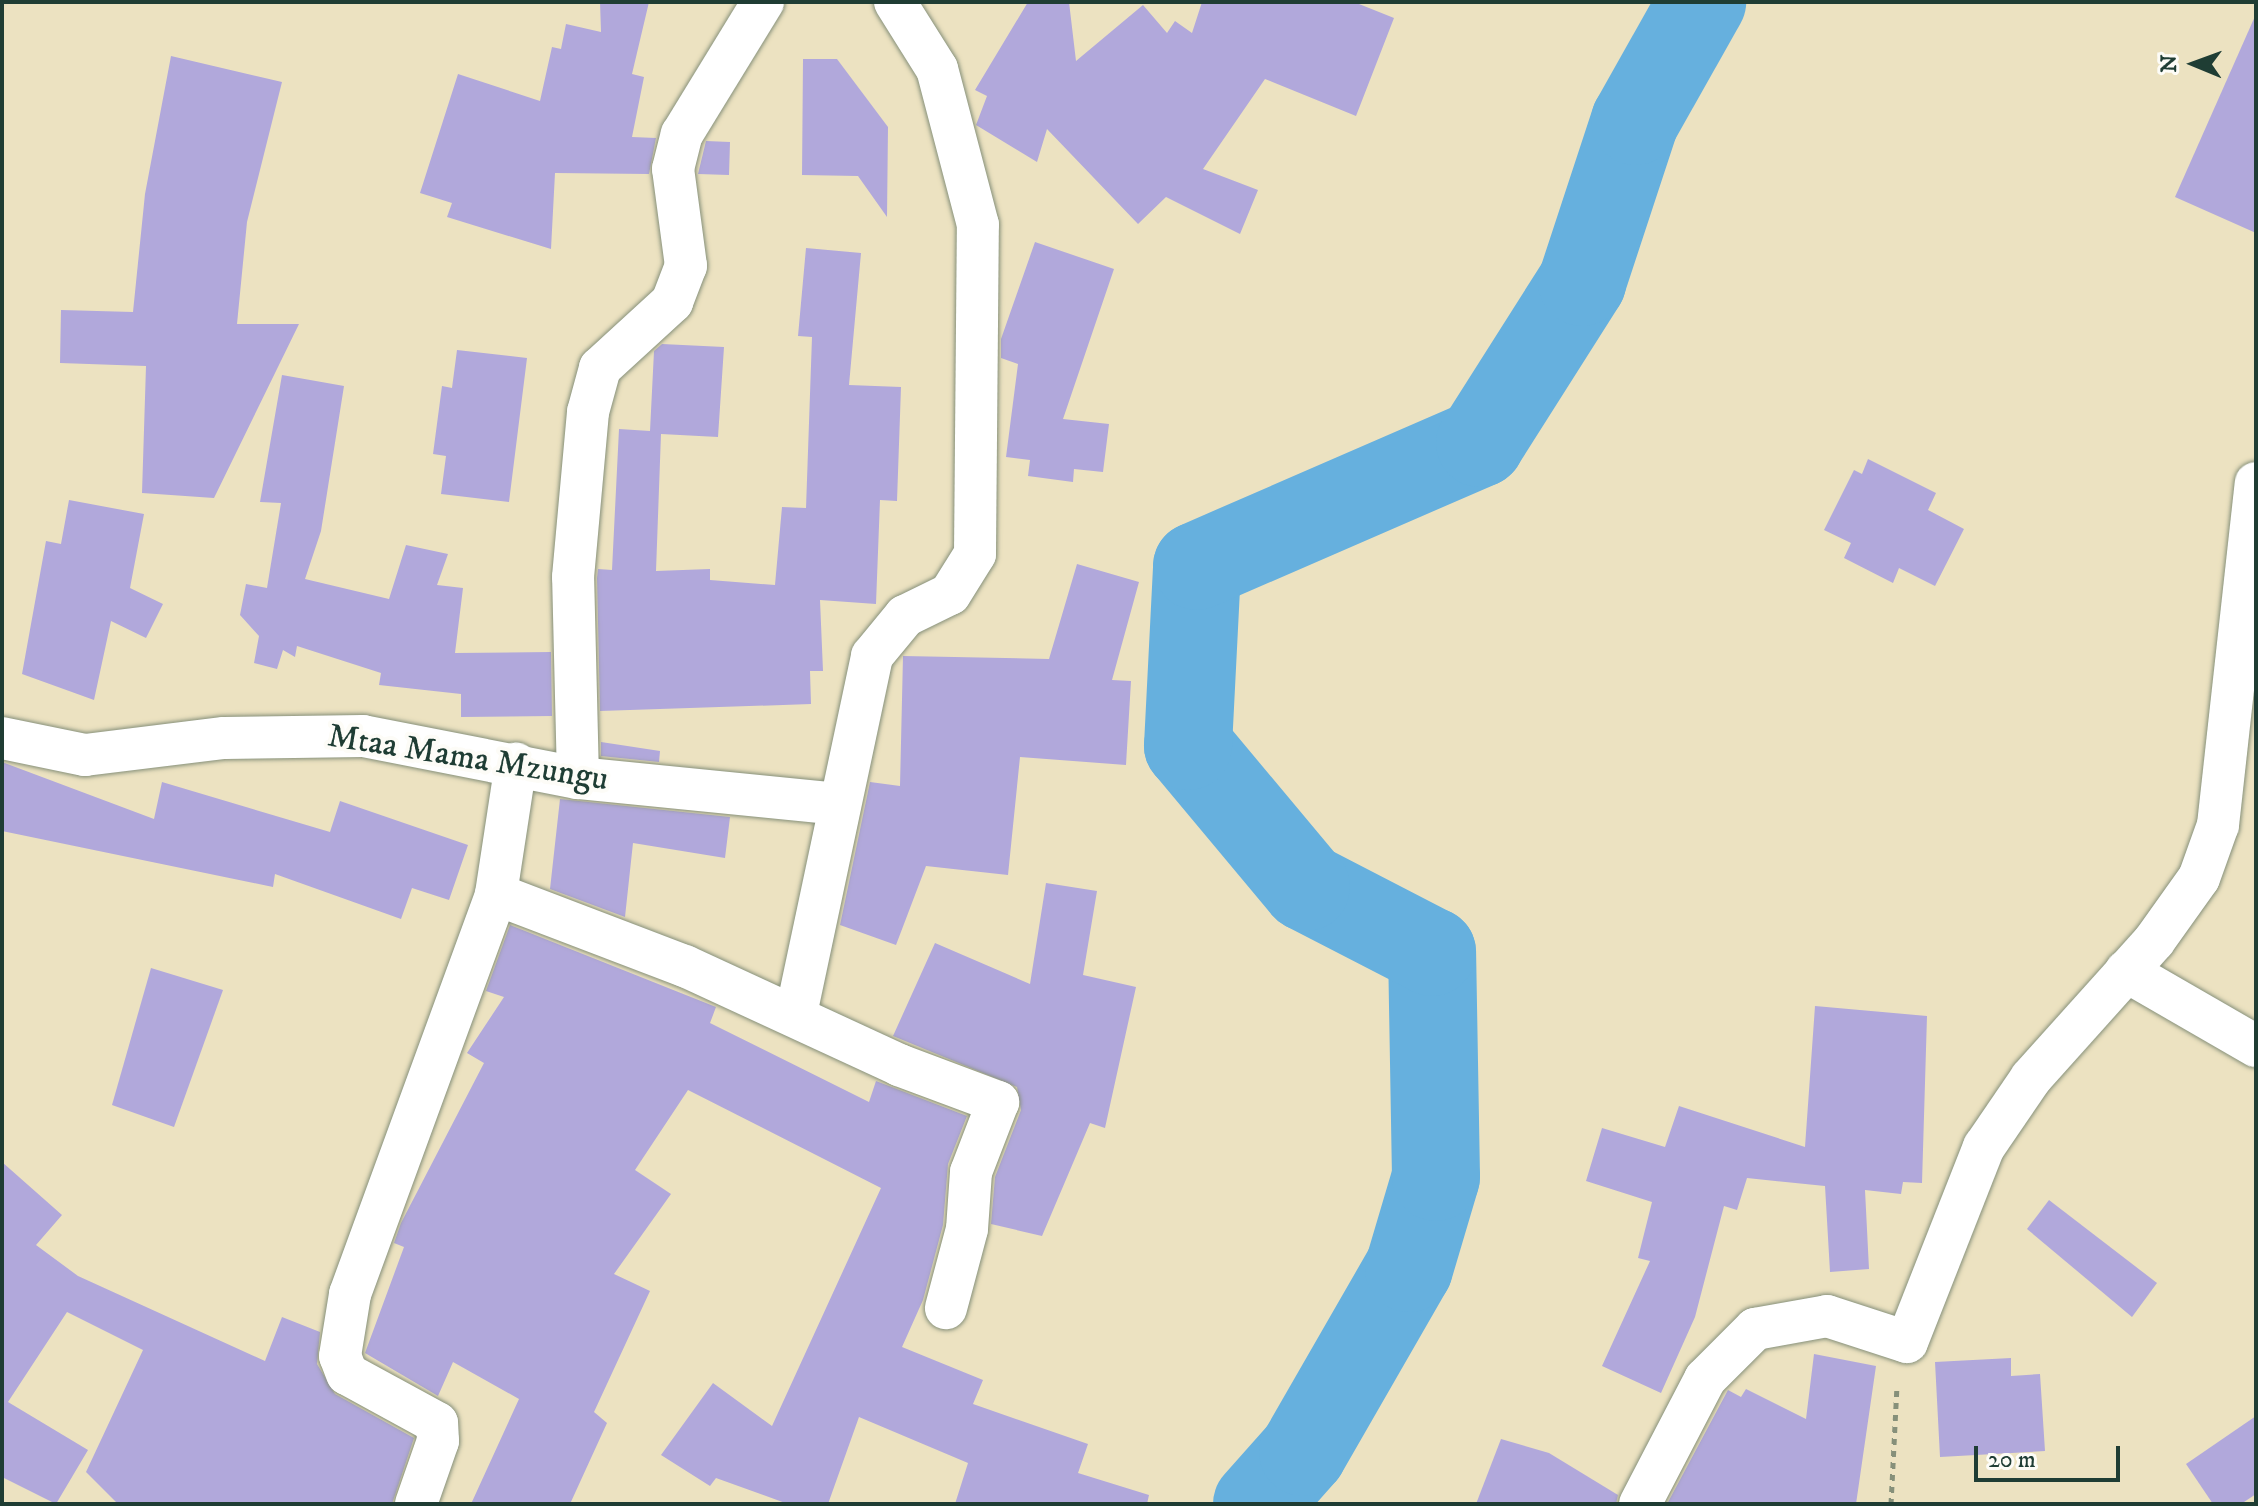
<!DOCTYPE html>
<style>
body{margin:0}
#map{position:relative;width:2258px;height:1506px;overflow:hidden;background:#ece2c1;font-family:"IM FELL DW Pica",serif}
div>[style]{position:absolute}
.river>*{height:88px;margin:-44px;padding:0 44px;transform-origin:44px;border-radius:44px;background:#66b0de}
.building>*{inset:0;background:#b1a8db}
.path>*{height:5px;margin-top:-2.5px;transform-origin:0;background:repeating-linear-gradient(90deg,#86907a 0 6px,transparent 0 12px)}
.roads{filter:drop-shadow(0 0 2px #86907a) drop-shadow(0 0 2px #86907a)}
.minor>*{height:42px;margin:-21px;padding:0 21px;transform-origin:21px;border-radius:21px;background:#fff}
span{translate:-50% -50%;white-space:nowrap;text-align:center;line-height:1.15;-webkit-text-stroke:8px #fdfcf7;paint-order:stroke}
.street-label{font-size:34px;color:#1f3d34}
.frame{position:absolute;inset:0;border:4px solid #1f3d34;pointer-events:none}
.north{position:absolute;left:2154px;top:24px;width:80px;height:80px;-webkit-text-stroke:6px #fdfcf7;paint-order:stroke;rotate:271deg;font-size:22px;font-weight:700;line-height:32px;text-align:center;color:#1f3d34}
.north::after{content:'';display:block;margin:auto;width:28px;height:36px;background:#1f3d34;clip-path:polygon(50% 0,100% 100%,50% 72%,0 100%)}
.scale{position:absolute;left:1974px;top:1446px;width:146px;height:36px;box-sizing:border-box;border:4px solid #1f3d34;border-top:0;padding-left:10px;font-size:24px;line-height:28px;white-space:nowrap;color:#1f3d34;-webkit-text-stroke:6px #fdfcf7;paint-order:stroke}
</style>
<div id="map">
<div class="river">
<div style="left:1257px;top:1504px;width:69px;rotate:-48.5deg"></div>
<div style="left:1303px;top:1452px;width:212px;rotate:-60.1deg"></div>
<div style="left:1409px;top:1268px;width:95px;rotate:-73.5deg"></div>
<div style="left:1436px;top:1177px;width:225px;rotate:-91deg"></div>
<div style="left:1432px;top:952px;width:142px;rotate:-152.7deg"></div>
<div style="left:1306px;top:887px;width:184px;rotate:-129.9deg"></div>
<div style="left:1188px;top:746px;width:180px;rotate:-87.1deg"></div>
<div style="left:1197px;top:566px;width:309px;rotate:-23.5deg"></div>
<div style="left:1480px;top:443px;width:191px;rotate:-57.6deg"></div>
<div style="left:1582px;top:282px;width:169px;rotate:-71.8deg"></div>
<div style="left:1635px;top:121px;width:137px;rotate:-60.6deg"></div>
</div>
<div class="building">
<div style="clip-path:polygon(600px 2px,649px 2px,632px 74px,644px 77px,632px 137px,656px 138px,649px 174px,555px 173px,551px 249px,447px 217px,452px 203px,420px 193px,458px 74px,540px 101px,552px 47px,561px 49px,566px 24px,601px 32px)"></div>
<div style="clip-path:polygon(1028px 2px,1069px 2px,1076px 61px,1143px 5px,1167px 33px,1175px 21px,1192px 33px,1202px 2px,1354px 2px,1394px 18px,1356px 116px,1265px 79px,1203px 169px,1258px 190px,1240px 234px,1166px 197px,1138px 224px,1047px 129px,1037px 162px,976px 125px,987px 96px,975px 90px)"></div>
<div style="clip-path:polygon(2256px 14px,2256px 233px,2175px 197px)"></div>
<div style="clip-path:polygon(171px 56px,282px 82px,247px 222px,237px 324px,299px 324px,214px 498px,142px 493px,146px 366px,60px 363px,61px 310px,133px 312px,145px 194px)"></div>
<div style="clip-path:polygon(803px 59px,837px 59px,888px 127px,887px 217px,858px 176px,802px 175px)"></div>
<div style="clip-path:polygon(706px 141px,730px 142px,729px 175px,698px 174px)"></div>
<div style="clip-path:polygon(1035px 242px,1114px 269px,1063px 419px,1109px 424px,1103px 472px,1074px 469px,1073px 482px,1028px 476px,1030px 460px,1006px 457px,1018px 364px,1001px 358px,1001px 339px)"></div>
<div style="clip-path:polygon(806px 248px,861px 253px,849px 385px,901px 387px,897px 501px,880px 500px,876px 604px,820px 600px,823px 671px,810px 671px,811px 704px,600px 711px,597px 578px,598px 569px,612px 570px,619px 429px,650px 431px,654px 351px,662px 344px,724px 347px,718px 437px,661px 434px,656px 571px,710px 569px,710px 580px,775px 585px,782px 507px,806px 508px,812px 337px,798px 336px)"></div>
<div style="clip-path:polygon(457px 350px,527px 358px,509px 502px,441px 494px,446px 456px,433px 454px,442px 386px,452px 388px)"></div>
<div style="clip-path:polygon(282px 375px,344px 386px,321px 531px,305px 579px,389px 599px,406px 545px,448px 554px,437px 585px,463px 588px,455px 653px,551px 652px,552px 716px,461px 717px,461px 694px,379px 685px,381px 673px,297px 646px,295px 657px,283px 650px,277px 669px,254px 663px,259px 636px,240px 615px,246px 584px,267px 588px,281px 503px,260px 502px)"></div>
<div style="clip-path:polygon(1868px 459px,1936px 493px,1928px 510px,1964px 529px,1935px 586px,1899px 568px,1893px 583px,1844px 558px,1851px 543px,1824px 530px,1854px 470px,1862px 474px)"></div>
<div style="clip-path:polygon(69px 500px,144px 514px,130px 588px,163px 604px,146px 638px,111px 621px,94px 700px,22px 674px,46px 541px,61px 544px)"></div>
<div style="clip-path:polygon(1077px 564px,1139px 582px,1112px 680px,1131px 681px,1126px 765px,1020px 757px,1008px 875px,926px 866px,896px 945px,840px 925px,870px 782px,900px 786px,903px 656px,1049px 659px)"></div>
<div style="clip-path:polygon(601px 742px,660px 751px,659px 762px,601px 756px)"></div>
<div style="clip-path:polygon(2px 762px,154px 819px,162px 782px,330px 832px,340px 801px,468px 845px,449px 900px,412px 888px,401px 919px,275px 874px,273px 887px,2px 831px)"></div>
<div style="clip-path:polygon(560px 799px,730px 817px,725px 858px,633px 843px,625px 917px,550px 889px)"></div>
<div style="clip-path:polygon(1046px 883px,1097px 891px,1083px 975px,1136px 987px,1105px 1128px,1090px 1123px,1042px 1236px,991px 1224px,995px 1177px,1021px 1110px,1017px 1087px,893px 1036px,935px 943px,1030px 984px)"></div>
<div style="clip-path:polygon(510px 925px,716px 1007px,710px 1023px,869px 1102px,876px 1081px,967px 1116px,948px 1164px,943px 1225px,923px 1300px,902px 1347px,983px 1380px,973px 1404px,1088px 1444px,1078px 1473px,1149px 1495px,1147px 1504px,955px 1504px,968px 1463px,859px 1417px,828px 1504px,788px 1504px,716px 1478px,710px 1486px,661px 1455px,713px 1383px,772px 1426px,881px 1188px,688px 1090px,635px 1170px,671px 1194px,614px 1274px,650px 1291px,594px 1412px,607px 1423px,570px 1504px,471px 1504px,519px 1399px,453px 1362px,438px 1396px,365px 1353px,404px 1247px,394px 1243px,401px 1223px,484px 1063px,467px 1053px,504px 997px,486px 991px)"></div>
<div style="clip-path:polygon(151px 968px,223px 990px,174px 1127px,112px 1105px)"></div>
<div style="clip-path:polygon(1815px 1006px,1927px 1016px,1922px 1183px,1903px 1182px,1901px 1194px,1865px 1190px,1869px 1269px,1830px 1272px,1825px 1186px,1747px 1178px,1737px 1210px,1724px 1206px,1695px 1317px,1661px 1393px,1602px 1366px,1650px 1261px,1638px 1258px,1652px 1202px,1586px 1181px,1602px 1128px,1665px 1147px,1679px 1106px,1805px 1147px)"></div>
<div style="clip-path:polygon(2px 1162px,62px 1215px,36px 1245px,78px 1276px,265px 1361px,282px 1317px,320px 1332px,317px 1364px,335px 1394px,414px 1438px,392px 1504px,118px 1504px,86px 1472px,143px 1350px,67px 1312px,8px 1402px,88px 1450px,56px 1504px,2px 1477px)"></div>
<div style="clip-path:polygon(2049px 1200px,2157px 1283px,2132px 1317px,2027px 1229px)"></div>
<div style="clip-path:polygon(1814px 1354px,1876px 1366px,1856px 1504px,1667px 1504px,1728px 1390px,1741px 1397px,1746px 1389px,1806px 1419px)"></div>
<div style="clip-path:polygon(2011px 1358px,2011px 1376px,2040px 1374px,2045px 1451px,1940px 1457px,1935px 1362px)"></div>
<div style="clip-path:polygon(2256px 1416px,2256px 1494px,2241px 1504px,2213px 1504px,2186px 1464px)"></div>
<div style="clip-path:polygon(1501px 1439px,1549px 1453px,1618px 1495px,1616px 1504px,1476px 1504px)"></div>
</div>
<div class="path">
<div style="left:1891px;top:1504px;width:118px;rotate:-87.1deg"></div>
</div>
<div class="roads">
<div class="minor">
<div style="left:2px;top:738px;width:85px;rotate:11.6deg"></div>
<div style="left:85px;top:755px;width:140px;rotate:-7deg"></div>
<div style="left:224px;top:738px;width:139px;rotate:-0.8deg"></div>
<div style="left:363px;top:736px;width:219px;rotate:11.1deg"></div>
<div style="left:578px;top:778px;width:263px;rotate:5.7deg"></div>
<div style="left:578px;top:778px;width:201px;rotate:-91.4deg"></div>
<div style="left:573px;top:577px;width:166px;rotate:-84.8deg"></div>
<div style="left:588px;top:412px;width:46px;rotate:-74.7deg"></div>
<div style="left:600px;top:368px;width:98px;rotate:-42.5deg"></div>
<div style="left:672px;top:302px;width:39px;rotate:-69deg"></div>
<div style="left:686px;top:266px;width:98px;rotate:-97.6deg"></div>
<div style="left:673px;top:169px;width:36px;rotate:-76deg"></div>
<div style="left:682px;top:134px;width:155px;rotate:-58.5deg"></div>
<div style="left:496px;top:894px;width:202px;rotate:20.9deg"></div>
<div style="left:685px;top:966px;width:236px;rotate:24.8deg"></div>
<div style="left:899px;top:1065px;width:106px;rotate:20.5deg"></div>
<div style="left:998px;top:1102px;width:75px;rotate:111.1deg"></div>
<div style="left:971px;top:1172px;width:57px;rotate:94deg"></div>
<div style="left:967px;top:1229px;width:82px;rotate:104.9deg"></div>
<div style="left:2126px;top:971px;width:150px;rotate:30deg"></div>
<div style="left:796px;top:1014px;width:366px;rotate:-78deg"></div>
<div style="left:872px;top:656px;width:52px;rotate:-50.5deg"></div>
<div style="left:905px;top:616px;width:50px;rotate:-26.1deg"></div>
<div style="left:950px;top:594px;width:47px;rotate:-58deg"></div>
<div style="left:975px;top:554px;width:329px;rotate:-89.5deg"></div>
<div style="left:978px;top:225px;width:161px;rotate:-104.7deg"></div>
<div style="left:937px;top:69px;width:79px;rotate:-122.1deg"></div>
<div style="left:416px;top:1504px;width:67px;rotate:-70.8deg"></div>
<div style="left:438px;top:1441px;width:18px;rotate:-93deg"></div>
<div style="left:437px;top:1423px;width:102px;rotate:-151.4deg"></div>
<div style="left:347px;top:1374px;width:19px;rotate:-111deg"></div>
<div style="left:340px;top:1356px;width:63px;rotate:-80.8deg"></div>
<div style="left:350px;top:1294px;width:426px;rotate:-69.9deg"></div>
<div style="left:496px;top:894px;width:132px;rotate:-81.3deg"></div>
<div style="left:1640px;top:1504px;width:141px;rotate:-62.5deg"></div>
<div style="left:1705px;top:1379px;width:71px;rotate:-45deg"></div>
<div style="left:1755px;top:1329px;width:73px;rotate:-10.2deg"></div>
<div style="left:1827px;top:1316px;width:84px;rotate:18deg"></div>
<div style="left:1907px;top:1342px;width:210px;rotate:-68.5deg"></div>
<div style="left:1984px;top:1147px;width:83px;rotate:-55.7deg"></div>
<div style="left:2031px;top:1078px;width:184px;rotate:-48.1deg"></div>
<div style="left:2154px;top:941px;width:77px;rotate:-54.5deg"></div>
<div style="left:2199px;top:878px;width:56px;rotate:-70.3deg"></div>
<div style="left:2218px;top:825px;width:344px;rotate:-83.7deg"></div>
</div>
</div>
<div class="street-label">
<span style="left:468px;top:758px;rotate:9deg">Mtaa Mama Mzungu</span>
</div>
<div class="frame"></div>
<div class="north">N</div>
<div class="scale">20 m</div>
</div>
